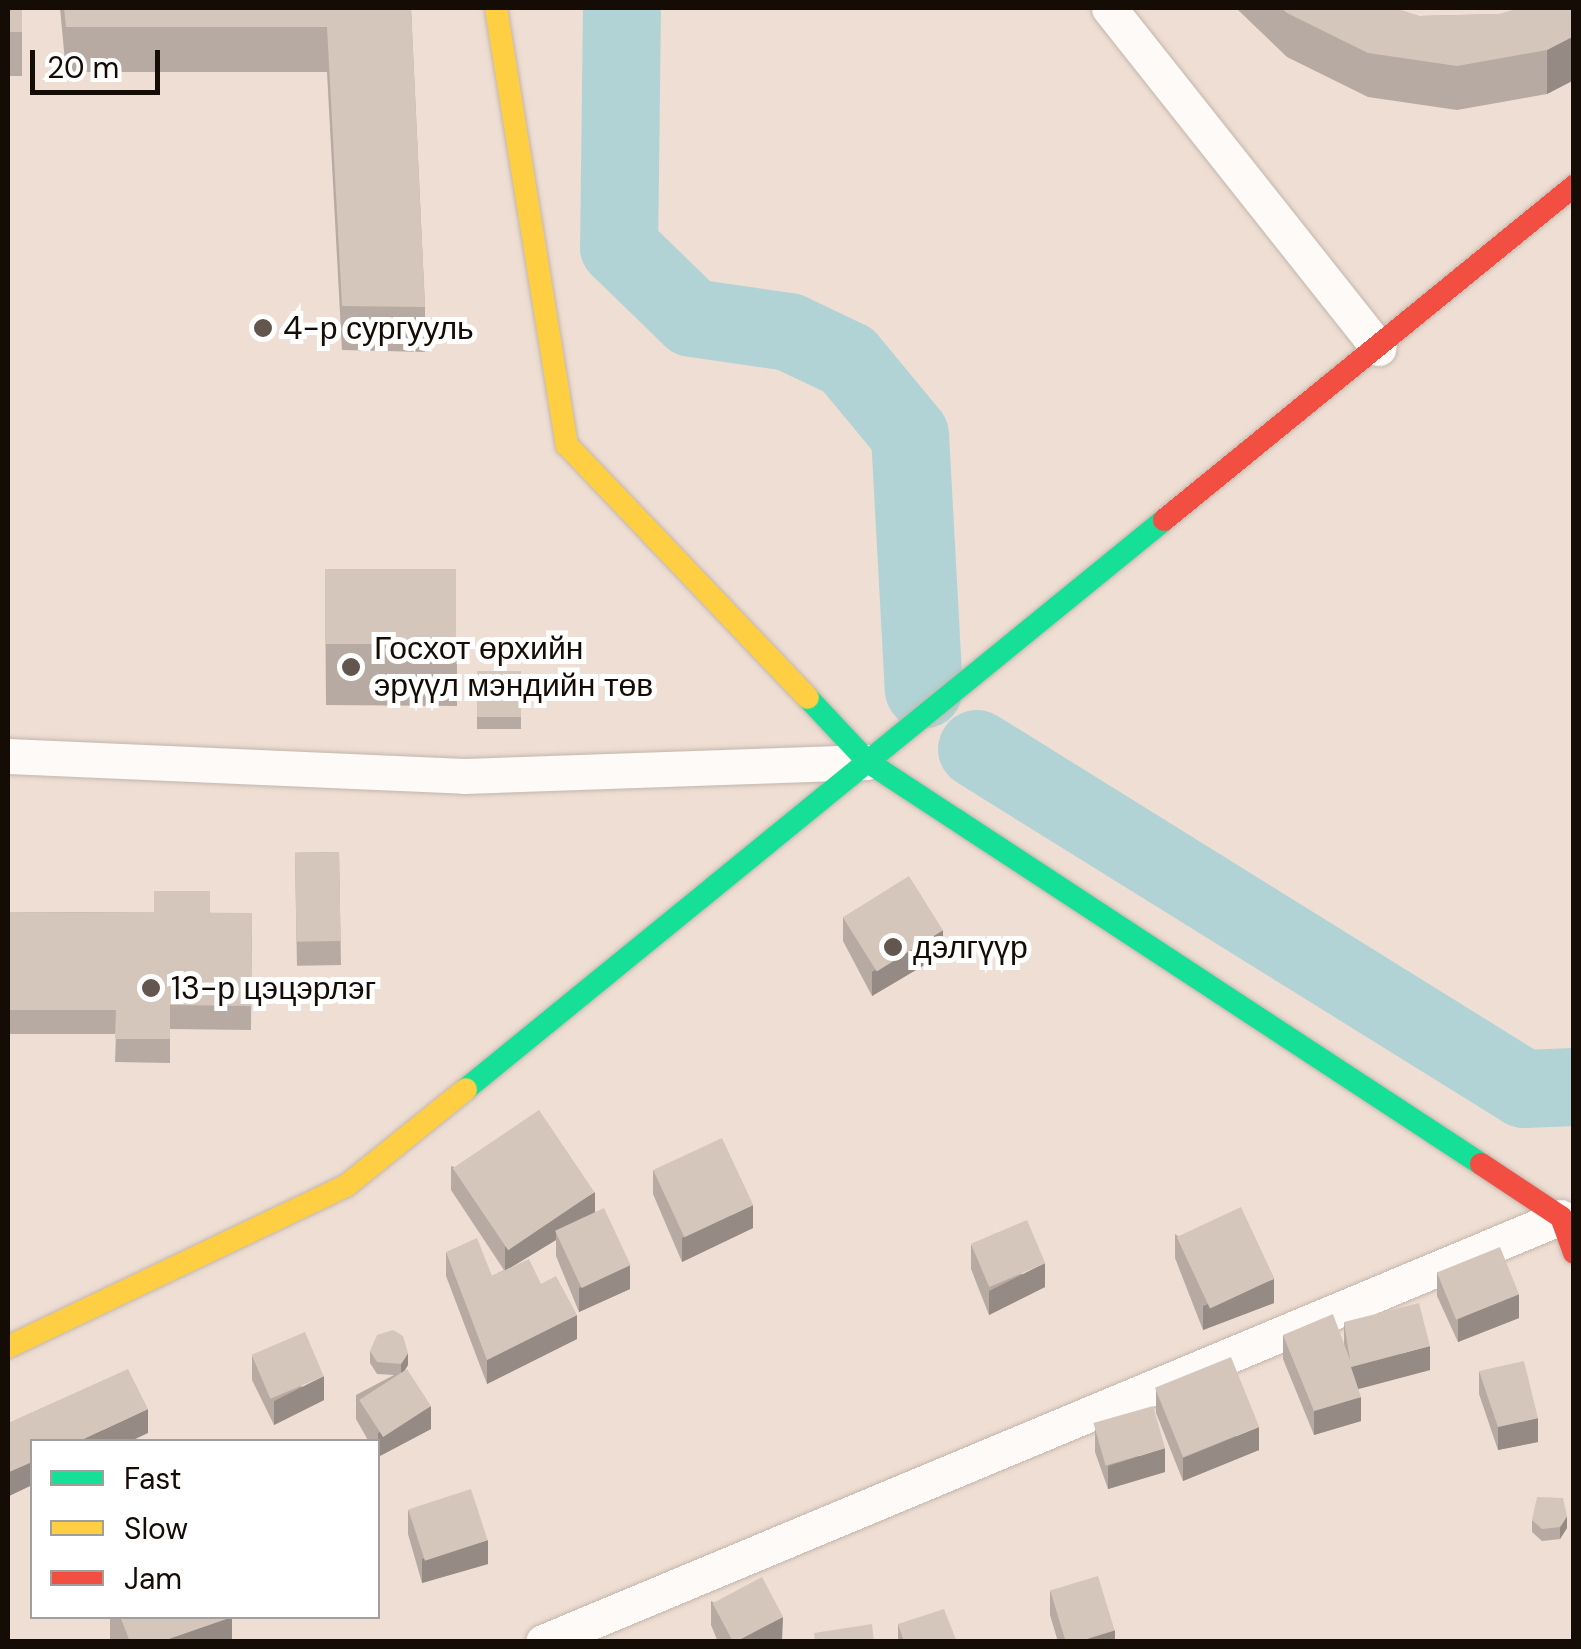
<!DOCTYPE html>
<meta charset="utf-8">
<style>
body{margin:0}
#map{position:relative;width:1581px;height:1649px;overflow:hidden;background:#efded3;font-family:"DM Sans",sans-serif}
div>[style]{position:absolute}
.river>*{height:78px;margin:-39px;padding:0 39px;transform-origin:39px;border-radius:39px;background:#b1d3d5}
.roads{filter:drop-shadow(0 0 2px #c2b6ad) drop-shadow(0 0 2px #c2b6ad)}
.street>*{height:35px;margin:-17.5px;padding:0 17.5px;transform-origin:17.5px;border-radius:17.5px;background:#fdfaf8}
.fast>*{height:22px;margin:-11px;padding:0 11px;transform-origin:11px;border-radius:11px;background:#16e098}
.slow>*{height:22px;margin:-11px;padding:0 11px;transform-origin:11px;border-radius:11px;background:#ffcf43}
.jam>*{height:22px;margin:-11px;padding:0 11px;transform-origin:11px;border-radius:11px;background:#f24e42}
.wall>*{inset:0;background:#b7aaa2;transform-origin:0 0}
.shaded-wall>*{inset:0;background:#958b84}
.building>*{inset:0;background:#d5c6bc;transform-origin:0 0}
.dots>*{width:28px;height:28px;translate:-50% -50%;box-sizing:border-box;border:5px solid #fff;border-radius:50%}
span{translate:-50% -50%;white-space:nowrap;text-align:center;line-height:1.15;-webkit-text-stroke:10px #fff;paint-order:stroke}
.poi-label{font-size:32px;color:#160c06}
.left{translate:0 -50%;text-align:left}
.frame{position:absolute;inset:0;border:10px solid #160c06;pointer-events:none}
.legend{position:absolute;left:30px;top:1439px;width:350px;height:180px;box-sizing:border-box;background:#fff;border:2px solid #a29e9b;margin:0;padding:12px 18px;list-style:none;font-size:30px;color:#160c06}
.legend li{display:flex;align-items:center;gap:20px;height:50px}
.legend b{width:50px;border:2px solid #a29e9b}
.scale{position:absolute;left:30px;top:50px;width:130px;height:45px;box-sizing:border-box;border:5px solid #160c06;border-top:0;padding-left:12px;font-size:30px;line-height:35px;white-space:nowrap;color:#160c06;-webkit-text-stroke:8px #fff;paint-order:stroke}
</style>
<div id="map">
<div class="river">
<div style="left:622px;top:8px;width:239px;rotate:90.7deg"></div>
<div style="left:619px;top:247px;width:102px;rotate:44.2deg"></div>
<div style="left:692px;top:318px;width:98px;rotate:8.2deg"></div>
<div style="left:789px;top:332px;width:65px;rotate:25.4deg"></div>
<div style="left:848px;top:360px;width:97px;rotate:50.4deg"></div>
<div style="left:910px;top:435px;width:255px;rotate:86.9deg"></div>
<div style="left:977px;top:749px;width:644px;rotate:31.86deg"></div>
<div style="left:1524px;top:1089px;width:50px;rotate:-2.3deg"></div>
</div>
<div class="roads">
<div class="street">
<div style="left:1109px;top:8px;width:434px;rotate:51.6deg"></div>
<div style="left:8px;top:756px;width:456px;rotate:2.5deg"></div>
<div style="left:464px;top:776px;width:404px;rotate:-2deg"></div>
<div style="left:543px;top:1642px;width:1103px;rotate:-22.66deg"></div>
</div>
<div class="fast">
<div style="left:808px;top:698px;width:88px;rotate:46.8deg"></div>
<div style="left:868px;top:762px;width:733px;rotate:33.26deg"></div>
<div style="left:466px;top:1089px;width:901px;rotate:-39.19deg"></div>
</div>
<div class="slow">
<div style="left:496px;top:8px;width:443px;rotate:80.8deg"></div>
<div style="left:567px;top:445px;width:349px;rotate:46.4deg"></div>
<div style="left:8px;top:1347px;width:374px;rotate:-25.5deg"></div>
<div style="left:346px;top:1186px;width:154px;rotate:-38.9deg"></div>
</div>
<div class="jam">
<div style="left:1164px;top:520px;width:529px;rotate:-39.17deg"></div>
<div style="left:1481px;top:1164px;width:96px;rotate:33.5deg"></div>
<div style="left:1561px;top:1217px;width:38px;rotate:70deg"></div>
</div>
</div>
<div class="wall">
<div style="clip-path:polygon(8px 8px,22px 32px,22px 76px,8px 76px)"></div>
<div style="clip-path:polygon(60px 8px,411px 8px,425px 307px,425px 352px,342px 350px,327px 72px,66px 72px)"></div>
<div style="clip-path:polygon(1236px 8px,1393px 8px,1419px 16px,1499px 14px,1574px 8px,1574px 80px,1547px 94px,1457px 110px,1368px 97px,1287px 57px)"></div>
<div style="clip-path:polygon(325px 569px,457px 646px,457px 706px,326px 705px)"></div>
<div style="left:477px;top:671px;width:44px;height:58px"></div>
<div style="left:339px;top:852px;width:113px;height:44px;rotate:89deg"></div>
<div style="clip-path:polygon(8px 912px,252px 913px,251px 1030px,170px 1029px,170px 1063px,115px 1062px,116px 1034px,8px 1034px)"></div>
<div style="clip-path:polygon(843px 917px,943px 954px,872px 996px,843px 941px)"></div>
<div style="clip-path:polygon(451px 1166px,595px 1212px,630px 1289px,579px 1312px,556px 1256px,556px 1240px,511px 1267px,541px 1284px,577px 1339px,487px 1384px,446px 1276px,446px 1252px,492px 1276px,504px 1270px,451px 1190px)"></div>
<div style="clip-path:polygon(653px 1170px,753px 1228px,682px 1262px,653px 1194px)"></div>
<div style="clip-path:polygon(1175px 1234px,1274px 1303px,1203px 1330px,1175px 1258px)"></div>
<div style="clip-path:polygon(971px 1245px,1045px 1287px,989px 1315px,971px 1269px)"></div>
<div style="clip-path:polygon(1437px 1272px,1519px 1318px,1458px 1342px,1437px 1296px)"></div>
<div style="clip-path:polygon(1344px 1322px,1430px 1370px,1358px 1389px,1361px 1421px,1314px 1435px,1283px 1359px,1283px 1335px,1344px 1345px)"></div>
<div style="clip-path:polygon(370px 1351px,408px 1365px,405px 1370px,431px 1429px,378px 1457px,378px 1442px,369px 1442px,356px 1419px,356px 1395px,394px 1375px,377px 1374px,370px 1363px)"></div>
<div style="clip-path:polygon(252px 1356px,324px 1400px,274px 1425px,252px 1380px)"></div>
<div style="clip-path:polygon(1479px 1371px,1538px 1442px,1498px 1450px,1479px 1394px)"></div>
<div style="clip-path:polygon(1156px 1389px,1259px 1450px,1183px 1481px,1156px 1413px)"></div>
<div style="clip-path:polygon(8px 1423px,148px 1433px,32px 1442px,32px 1485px,9px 1496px,8px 1492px)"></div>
<div style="clip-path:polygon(1095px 1428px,1165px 1472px,1108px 1489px,1095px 1452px)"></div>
<div style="clip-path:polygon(408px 1510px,488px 1564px,422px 1583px,408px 1534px)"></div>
<div style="clip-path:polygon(1532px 1520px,1567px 1528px,1560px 1539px,1542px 1541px,1532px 1532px)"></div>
<div style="clip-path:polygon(1050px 1591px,1115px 1642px,1058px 1642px,1050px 1615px)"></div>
<div style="clip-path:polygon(711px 1601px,783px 1641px,718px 1642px,711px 1625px)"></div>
<div style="left:110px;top:1616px;width:122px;height:28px"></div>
<div style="clip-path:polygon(898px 1624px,957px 1642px,898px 1642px)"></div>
</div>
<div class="shaded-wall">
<div style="clip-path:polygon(1574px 36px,1574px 80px,1547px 94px,1547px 50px)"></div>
<div style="clip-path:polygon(943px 930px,943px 954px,872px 996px,872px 972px)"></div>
<div style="clip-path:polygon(595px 1192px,595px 1216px,556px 1232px,556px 1240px,505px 1271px,505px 1247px)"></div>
<div style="clip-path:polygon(753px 1205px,753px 1228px,682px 1262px,682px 1238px)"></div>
<div style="clip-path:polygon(1045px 1263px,1045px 1287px,989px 1315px,989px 1291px)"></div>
<div style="clip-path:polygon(630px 1265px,630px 1289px,579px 1312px,579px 1288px)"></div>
<div style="clip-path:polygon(1274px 1279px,1274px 1303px,1203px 1330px,1203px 1306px)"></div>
<div style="clip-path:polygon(1519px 1294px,1519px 1318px,1458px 1342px,1458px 1318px)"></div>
<div style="clip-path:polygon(577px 1315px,577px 1339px,487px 1384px,487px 1360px)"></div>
<div style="clip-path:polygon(1430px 1346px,1430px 1370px,1351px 1391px,1351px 1367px)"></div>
<div style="clip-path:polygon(408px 1353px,408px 1365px,401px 1376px,401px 1364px)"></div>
<div style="clip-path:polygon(324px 1376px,324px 1400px,274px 1425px,274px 1401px)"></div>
<div style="clip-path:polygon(1361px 1397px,1361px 1421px,1314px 1435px,1314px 1411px)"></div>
<div style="clip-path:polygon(431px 1406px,431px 1429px,378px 1457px,378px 1433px)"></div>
<div style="clip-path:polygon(148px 1409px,148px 1433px,129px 1442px,77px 1442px)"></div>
<div style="clip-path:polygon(1538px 1418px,1538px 1442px,1498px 1450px,1498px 1427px)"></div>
<div style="clip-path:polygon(1259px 1427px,1259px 1450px,1183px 1481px,1183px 1458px)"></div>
<div style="clip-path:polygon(1165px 1448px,1165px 1472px,1108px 1489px,1108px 1466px)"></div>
<div style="clip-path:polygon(32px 1462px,32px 1485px,9px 1496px,9px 1472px)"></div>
<div style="clip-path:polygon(1567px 1516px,1567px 1528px,1560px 1539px,1560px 1527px)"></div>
<div style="clip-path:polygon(488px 1540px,488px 1564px,422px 1583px,422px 1559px)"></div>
<div style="clip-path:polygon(232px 1617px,232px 1641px,231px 1642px,160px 1642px)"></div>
<div style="clip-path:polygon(783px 1617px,782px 1642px,732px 1642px)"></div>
<div style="clip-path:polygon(1115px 1630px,1115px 1642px,1065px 1642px)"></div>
</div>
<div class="building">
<div style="left:8px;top:8px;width:14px;height:24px"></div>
<div style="clip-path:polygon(64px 8px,411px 8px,425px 307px,342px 306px,327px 27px,66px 27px)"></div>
<div style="clip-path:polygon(1281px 8px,1393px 8px,1419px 16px,1499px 14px,1519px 8px,1574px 8px,1574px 36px,1547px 50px,1457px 66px,1368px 53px,1287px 13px)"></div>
<div style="left:325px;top:569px;width:131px;height:75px"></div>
<div style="left:477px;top:671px;width:44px;height:46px"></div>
<div style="left:339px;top:852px;width:89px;height:44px;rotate:89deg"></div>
<div style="left:909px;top:876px;width:64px;height:78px;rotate:58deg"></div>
<div style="clip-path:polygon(154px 891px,210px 891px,210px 913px,252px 913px,251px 1006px,170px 1005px,170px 1039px,115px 1039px,116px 1010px,8px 1010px,8px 912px,154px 913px)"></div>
<div style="left:539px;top:1110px;width:99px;height:104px;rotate:56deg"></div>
<div style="left:722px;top:1138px;width:74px;height:76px;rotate:65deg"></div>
<div style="left:1241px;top:1207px;width:79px;height:71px;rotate:65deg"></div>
<div style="left:604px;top:1208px;width:63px;height:54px;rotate:65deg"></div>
<div style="left:1027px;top:1220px;width:47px;height:61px;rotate:67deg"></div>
<div style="clip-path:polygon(477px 1238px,492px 1276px,529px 1259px,541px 1284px,556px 1276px,577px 1315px,487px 1360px,446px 1252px)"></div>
<div style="left:1500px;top:1247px;width:51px;height:68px;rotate:68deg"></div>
<div style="clip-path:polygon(1419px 1303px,1430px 1346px,1351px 1367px,1361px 1397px,1314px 1411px,1283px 1335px,1333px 1314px,1350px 1360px,1344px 1322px)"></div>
<div style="clip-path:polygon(393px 1330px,403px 1336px,408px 1353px,401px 1364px,377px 1362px,370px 1351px,377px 1335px)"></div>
<div style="left:305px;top:1332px;width:48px;height:58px;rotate:67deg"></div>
<div style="left:1231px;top:1357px;width:75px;height:82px;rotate:68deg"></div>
<div style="clip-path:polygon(1524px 1361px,1538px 1418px,1498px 1427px,1479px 1371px)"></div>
<div style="clip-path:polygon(128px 1369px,148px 1409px,77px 1442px,32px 1442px,32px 1462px,9px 1472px,8px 1468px,8px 1423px)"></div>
<div style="left:407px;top:1369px;width:44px;height:57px;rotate:57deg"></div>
<div style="left:1153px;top:1406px;width:44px;height:62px;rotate:74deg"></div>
<div style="left:471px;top:1489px;width:54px;height:66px;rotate:72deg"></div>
<div style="clip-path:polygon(1537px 1497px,1563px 1498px,1567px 1516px,1560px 1527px,1542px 1529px,1532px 1520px)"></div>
<div style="left:1098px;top:1576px;width:57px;height:50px;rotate:73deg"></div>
<div style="left:762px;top:1577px;width:45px;height:56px;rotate:62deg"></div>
<div style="clip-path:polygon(944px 1609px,957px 1642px,904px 1642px,898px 1624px)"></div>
<div style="clip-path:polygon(120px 1616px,232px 1616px,232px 1617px,160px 1642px,130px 1642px)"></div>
<div style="clip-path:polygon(872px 1624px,874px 1642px,815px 1642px,814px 1633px)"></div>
</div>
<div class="dots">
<div style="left:263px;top:328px;background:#62564e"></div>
<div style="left:351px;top:667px;background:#62564e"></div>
<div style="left:893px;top:947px;background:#62564e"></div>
<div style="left:151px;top:988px;background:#62564e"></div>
</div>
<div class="poi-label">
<span class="left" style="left:283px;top:328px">4-р сургууль</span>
<span class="left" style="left:374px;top:667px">Госхот өрхийн<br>эрүүл мэндийн төв</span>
<span class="left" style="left:913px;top:947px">дэлгүүр</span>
<span class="left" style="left:171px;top:988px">13-р цэцэрлэг</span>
</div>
<div class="frame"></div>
<ul class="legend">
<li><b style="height:12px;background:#16e098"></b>Fast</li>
<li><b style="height:12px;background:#ffcf43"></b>Slow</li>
<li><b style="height:12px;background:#f24e42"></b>Jam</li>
</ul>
<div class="scale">20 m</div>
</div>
